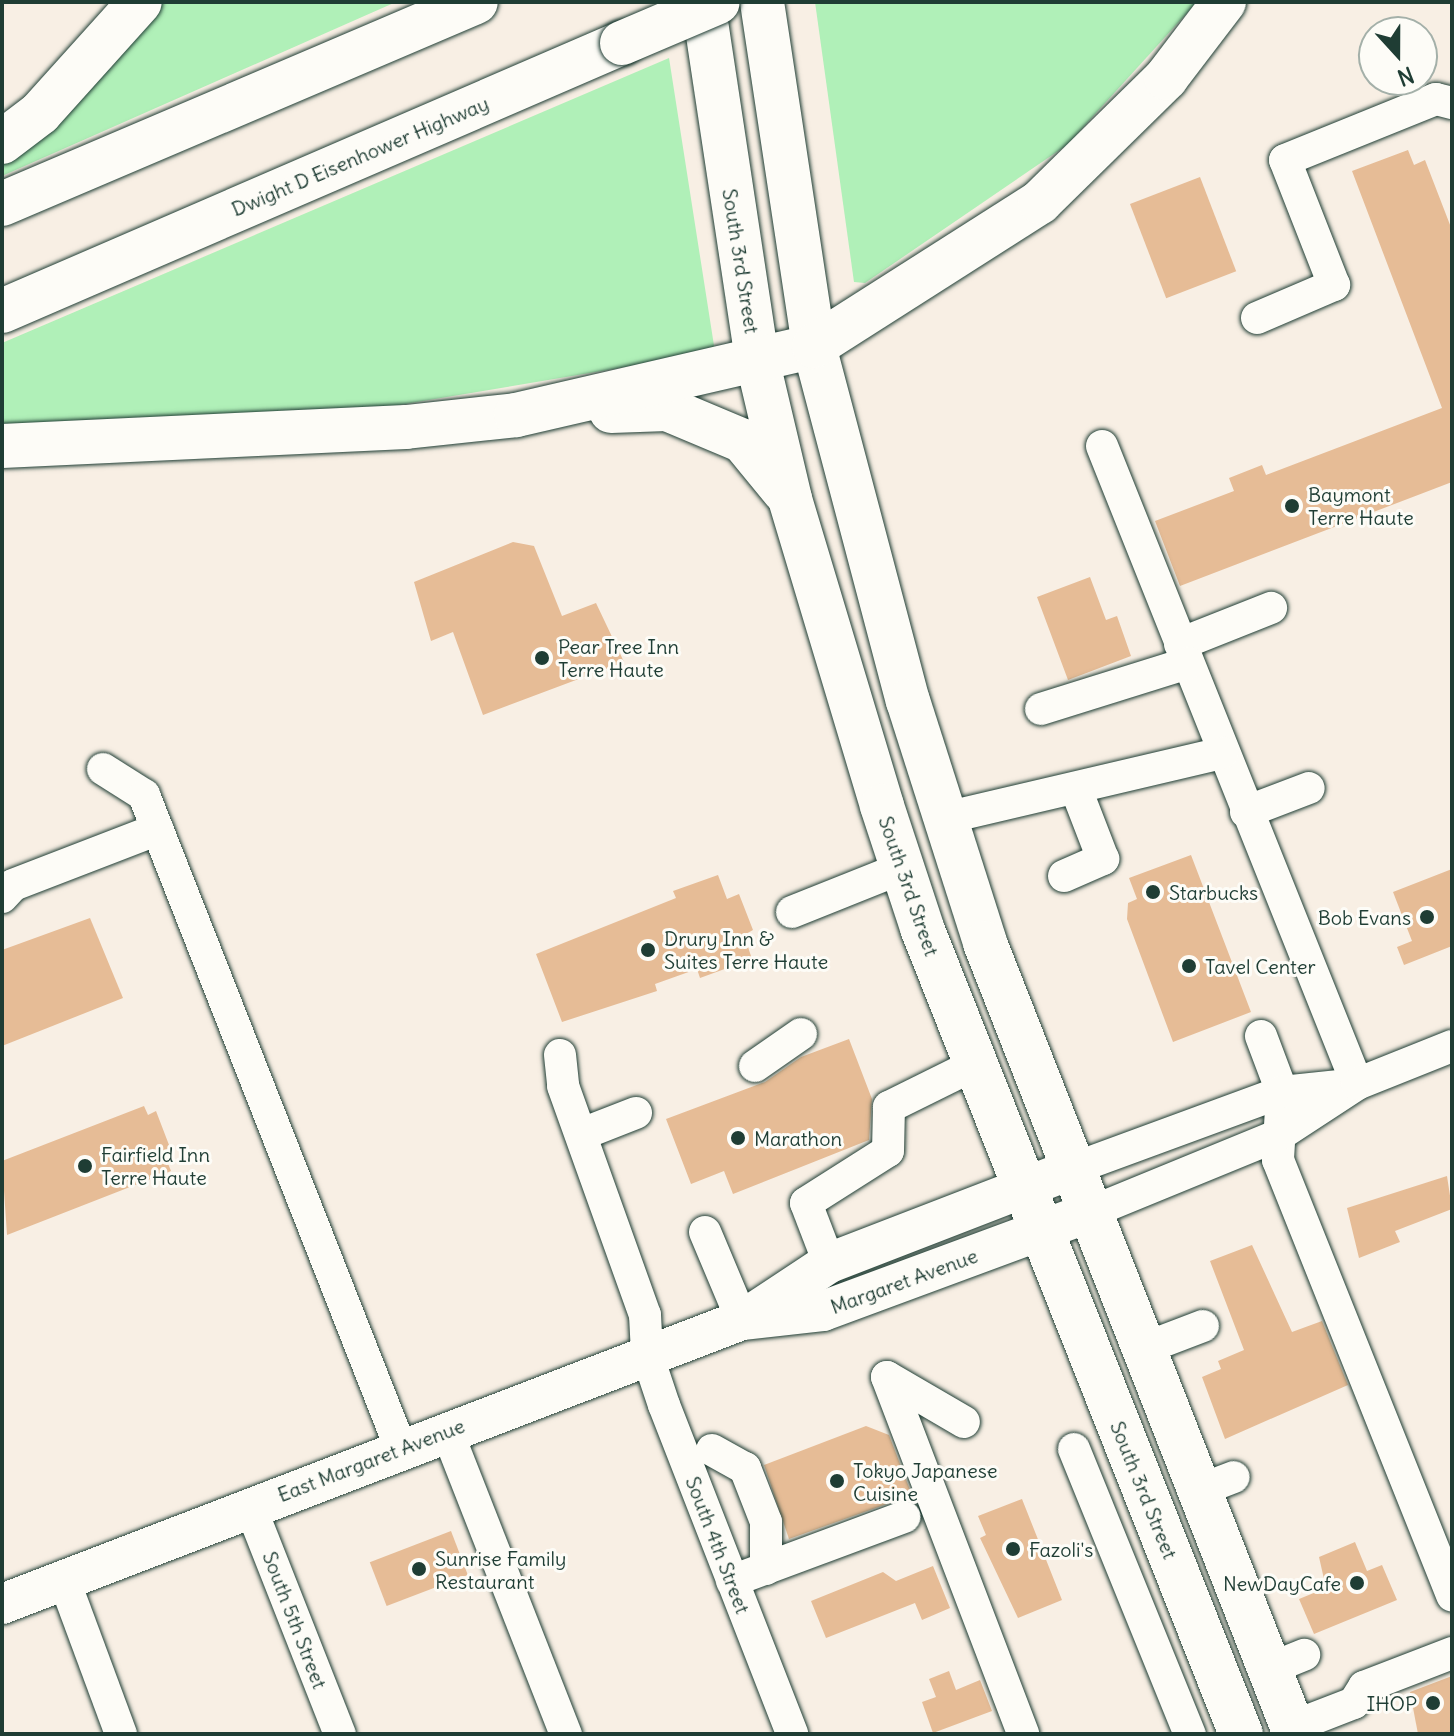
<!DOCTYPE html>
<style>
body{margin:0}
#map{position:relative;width:1454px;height:1736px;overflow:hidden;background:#f8efe4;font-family:Delius,sans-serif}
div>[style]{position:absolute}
.green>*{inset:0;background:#b0f0b8}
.building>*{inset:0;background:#e6bc96;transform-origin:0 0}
.roads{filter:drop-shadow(0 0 2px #1f3d34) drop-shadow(0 0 2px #1f3d34)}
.minor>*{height:32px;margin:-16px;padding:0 16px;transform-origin:16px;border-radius:16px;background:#fdfcf7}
.major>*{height:40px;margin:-20px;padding:0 20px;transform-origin:20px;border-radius:20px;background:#fdfcf7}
.highway>*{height:44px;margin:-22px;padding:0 22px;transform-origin:22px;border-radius:22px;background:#fdfcf7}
.bridges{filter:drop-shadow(0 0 2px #1f3d34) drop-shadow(0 0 2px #1f3d34)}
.highway-bridge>*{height:44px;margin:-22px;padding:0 22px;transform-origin:22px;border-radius:22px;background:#fdfcf7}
.dots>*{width:22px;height:22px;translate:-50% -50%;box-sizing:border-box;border:4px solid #fdfcf7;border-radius:50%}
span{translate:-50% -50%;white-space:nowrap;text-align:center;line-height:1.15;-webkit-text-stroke:6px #fdfcf7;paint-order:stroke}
.street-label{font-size:20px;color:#1f3d34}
.poi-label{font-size:20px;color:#1f3d34}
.left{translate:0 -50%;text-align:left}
.right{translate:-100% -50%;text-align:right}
.frame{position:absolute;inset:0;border:4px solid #1f3d34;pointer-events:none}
.north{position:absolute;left:1358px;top:16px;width:80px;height:80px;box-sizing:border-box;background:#fdfcf7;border:2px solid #a4b0a9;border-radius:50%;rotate:159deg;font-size:22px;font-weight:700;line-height:32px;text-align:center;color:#1f3d34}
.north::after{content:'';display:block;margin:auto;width:28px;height:36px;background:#1f3d34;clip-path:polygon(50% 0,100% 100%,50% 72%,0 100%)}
</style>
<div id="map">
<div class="green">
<div style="clip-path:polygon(160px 2px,396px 2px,2px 176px,2px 156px,103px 64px,111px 68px)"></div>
<div style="clip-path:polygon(815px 2px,1197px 2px,1067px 145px,865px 283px,854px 282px)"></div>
<div style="clip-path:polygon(669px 58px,715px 352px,393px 406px,2px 426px,2px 343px)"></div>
</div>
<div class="building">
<div style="clip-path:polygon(1408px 150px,1414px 165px,1425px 160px,1452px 230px,1452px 482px,1180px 586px,1155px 521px,1234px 491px,1229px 478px,1262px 465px,1266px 475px,1442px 408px,1352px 171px)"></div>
<div style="left:1200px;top:177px;width:101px;height:75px;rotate:69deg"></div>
<div style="clip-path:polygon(513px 542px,534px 546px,562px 616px,596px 603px,624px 662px,483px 715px,453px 632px,431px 641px,414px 582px)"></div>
<div style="clip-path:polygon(1090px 577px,1106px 620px,1117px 616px,1131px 656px,1068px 680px,1037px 597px)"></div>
<div style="clip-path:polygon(1191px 855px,1251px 1012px,1173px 1042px,1127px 919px,1128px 903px,1137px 899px,1129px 878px)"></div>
<div style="clip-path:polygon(1452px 869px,1452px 946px,1404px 965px,1397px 947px,1412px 941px,1393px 892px)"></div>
<div style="clip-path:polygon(718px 875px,727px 899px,739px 894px,753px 930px,744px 935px,752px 959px,700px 978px,697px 969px,655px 984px,657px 991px,562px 1022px,536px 954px,676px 898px,673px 891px)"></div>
<div style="clip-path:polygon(90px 918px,123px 998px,2px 1046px,2px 950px)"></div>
<div style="clip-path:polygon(849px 1039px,872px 1099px,869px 1140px,733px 1194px,724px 1171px,691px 1184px,666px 1119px,765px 1082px,801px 1057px)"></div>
<div style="clip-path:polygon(144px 1106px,148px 1115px,156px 1111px,174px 1158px,167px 1161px,171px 1171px,7px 1235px,2px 1161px)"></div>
<div style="clip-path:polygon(1447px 1176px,1452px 1209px,1395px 1231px,1400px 1242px,1359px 1258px,1347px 1208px)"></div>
<div style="clip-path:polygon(1252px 1245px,1292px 1332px,1322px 1321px,1348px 1385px,1225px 1439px,1202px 1377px,1221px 1369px,1218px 1361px,1244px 1350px,1210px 1261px)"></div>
<div style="clip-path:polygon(866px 1426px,889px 1435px,912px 1495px,789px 1539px,764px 1465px)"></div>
<div style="clip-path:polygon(1022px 1499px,1062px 1600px,1018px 1618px,980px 1538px,986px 1535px,978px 1516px)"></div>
<div style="left:451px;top:1531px;width:47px;height:87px;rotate:69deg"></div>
<div style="clip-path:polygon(1355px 1542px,1367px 1571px,1382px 1565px,1397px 1600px,1314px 1634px,1299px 1599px,1326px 1588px,1319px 1557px)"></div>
<div style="clip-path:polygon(933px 1566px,950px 1608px,922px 1620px,915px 1603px,826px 1638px,811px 1601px,883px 1572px,896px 1581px)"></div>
<div style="clip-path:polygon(949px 1671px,956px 1690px,980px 1680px,992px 1711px,933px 1733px,922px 1702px,936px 1697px,929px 1679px)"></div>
<div style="clip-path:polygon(1452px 1676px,1452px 1734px,1418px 1734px,1410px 1692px)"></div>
</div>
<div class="roads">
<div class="minor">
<div style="left:1257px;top:318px;width:84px;rotate:-23.2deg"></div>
<div style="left:1334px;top:285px;width:134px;rotate:-111.4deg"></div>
<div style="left:1285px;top:160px;width:163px;rotate:-22deg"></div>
<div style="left:1436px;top:99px;width:16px;rotate:14deg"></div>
<div style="left:1102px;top:446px;width:687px;rotate:68.21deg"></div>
<div style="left:1180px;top:644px;width:98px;rotate:-21.6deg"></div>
<div style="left:1041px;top:709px;width:154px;rotate:-17.4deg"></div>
<div style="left:103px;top:769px;width:49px;rotate:32.4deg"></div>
<div style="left:144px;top:795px;width:703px;rotate:68.55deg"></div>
<div style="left:1246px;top:812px;width:67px;rotate:-20.9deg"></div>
<div style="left:945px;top:818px;width:285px;rotate:-13.2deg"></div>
<div style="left:1064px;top:876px;width:43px;rotate:-23.6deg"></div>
<div style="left:1103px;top:859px;width:75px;rotate:-111.1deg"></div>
<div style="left:2px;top:897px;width:16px;rotate:-47deg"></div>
<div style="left:13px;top:885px;width:155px;rotate:-21.1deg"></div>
<div style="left:792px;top:912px;width:118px;rotate:-21.8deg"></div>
<div style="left:1261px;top:1036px;width:60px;rotate:69.4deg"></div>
<div style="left:1282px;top:1092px;width:68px;rotate:93.4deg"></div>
<div style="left:1278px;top:1160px;width:469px;rotate:68.2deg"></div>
<div style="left:560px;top:1055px;width:31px;rotate:84deg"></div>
<div style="left:563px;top:1086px;width:243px;rotate:70.3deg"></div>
<div style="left:645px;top:1315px;width:39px;rotate:87deg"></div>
<div style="left:647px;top:1354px;width:54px;rotate:71.6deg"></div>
<div style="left:664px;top:1405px;width:353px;rotate:68.7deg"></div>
<div style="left:755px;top:1066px;width:56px;rotate:-34.8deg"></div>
<div style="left:582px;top:1134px;width:58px;rotate:-21.3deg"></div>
<div style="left:1075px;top:1168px;width:221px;rotate:-20.2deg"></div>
<div style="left:1282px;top:1092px;width:67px;rotate:-6deg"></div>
<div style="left:1091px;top:1212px;width:205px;rotate:-22.3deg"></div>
<div style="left:1281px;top:1134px;width:91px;rotate:-33.3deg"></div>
<div style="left:1357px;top:1084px;width:102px;rotate:-21.8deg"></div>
<div style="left:705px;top:1232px;width:95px;rotate:67.2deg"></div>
<div style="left:829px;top:1263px;width:64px;rotate:-111deg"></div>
<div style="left:806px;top:1203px;width:97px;rotate:-32.4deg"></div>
<div style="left:888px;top:1151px;width:44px;rotate:-88.7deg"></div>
<div style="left:889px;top:1107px;width:97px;rotate:-26.3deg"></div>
<div style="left:1145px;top:1348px;width:62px;rotate:-20.8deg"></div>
<div style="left:887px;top:1377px;width:382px;rotate:69.1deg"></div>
<div style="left:887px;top:1377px;width:89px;rotate:30.3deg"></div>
<div style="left:447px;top:1431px;width:326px;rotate:68.6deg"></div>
<div style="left:1074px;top:1449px;width:308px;rotate:67.9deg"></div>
<div style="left:712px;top:1450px;width:38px;rotate:29deg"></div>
<div style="left:745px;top:1468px;width:58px;rotate:68.7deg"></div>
<div style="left:766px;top:1522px;width:47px;rotate:90deg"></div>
<div style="left:1200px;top:1490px;width:36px;rotate:-21deg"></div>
<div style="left:250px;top:1506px;width:245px;rotate:68.5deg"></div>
<div style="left:64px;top:1580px;width:164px;rotate:69.7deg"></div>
<div style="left:732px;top:1581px;width:184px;rotate:-20.4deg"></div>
<div style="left:1269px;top:1669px;width:38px;rotate:-22deg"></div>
<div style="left:1292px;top:1727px;width:66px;rotate:-21.2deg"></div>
<div style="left:1354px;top:1703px;width:19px;rotate:-58deg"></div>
<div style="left:1364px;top:1687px;width:94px;rotate:-21.1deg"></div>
</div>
<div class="major">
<div style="left:749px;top:1316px;width:96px;rotate:-33.5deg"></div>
<div style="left:829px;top:1263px;width:264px;rotate:-21.1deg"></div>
<div style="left:2px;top:1604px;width:793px;rotate:-21deg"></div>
<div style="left:742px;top:1320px;width:81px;rotate:-6.3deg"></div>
<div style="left:823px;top:1311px;width:286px;rotate:-20.3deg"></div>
</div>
<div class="highway">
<div style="left:703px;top:2px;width:361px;rotate:81.4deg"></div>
<div style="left:757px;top:359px;width:144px;rotate:76.7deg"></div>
<div style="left:790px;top:499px;width:320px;rotate:73.3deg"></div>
<div style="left:882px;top:806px;width:128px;rotate:71.8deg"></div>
<div style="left:922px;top:928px;width:867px;rotate:68.41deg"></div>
<div style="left:762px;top:2px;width:348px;rotate:81.4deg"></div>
<div style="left:814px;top:346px;width:367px;rotate:75.2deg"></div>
<div style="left:908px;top:701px;width:254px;rotate:72.3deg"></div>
<div style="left:985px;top:943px;width:850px;rotate:68.6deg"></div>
<div style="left:2px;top:142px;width:48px;rotate:-37.3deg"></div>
<div style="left:40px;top:113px;width:149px;rotate:-48deg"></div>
<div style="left:2px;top:204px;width:515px;rotate:-23.08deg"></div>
<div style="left:2px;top:311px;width:675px;rotate:-23.38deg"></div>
<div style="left:611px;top:411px;width:56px;rotate:-2deg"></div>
<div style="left:667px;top:409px;width:82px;rotate:22.8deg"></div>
<div style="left:743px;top:441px;width:65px;rotate:50.6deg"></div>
<div style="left:2px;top:446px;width:404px;rotate:-2.7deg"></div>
<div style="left:406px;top:427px;width:111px;rotate:-6.2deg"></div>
<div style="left:516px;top:415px;width:306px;rotate:-13deg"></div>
<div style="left:814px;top:346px;width:268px;rotate:-32.5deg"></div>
<div style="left:1040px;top:202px;width:177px;rotate:-44.5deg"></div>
<div style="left:1166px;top:78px;width:96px;rotate:-52.7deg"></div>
</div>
</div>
<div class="bridges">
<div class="highway-bridge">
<div style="left:622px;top:43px;width:104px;rotate:-23.1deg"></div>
</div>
</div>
<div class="dots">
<div style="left:1292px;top:506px;background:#1f3d34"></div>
<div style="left:542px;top:658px;background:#1f3d34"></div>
<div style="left:1153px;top:892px;background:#1f3d34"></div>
<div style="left:1427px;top:917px;background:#1f3d34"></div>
<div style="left:648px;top:950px;background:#1f3d34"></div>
<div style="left:1189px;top:966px;background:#1f3d34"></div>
<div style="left:738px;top:1138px;background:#1f3d34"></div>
<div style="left:85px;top:1166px;background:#1f3d34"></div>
<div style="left:837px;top:1481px;background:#1f3d34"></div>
<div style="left:1013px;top:1549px;background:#1f3d34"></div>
<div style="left:419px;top:1569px;background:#1f3d34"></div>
<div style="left:1357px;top:1583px;background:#1f3d34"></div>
<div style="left:1433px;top:1703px;background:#1f3d34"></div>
</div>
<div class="street-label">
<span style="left:360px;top:156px;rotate:-23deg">Dwight D Eisenhower Highway</span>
<span style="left:741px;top:261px;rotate:81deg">South 3rd Street</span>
<span style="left:909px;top:886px;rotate:71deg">South 3rd Street</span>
<span style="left:904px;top:1281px;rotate:-20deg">Margaret Avenue</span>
<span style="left:371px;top:1460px;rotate:-21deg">East Margaret Avenue</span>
<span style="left:1144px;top:1490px;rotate:68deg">South 3rd Street</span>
<span style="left:718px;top:1545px;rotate:69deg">South 4th Street</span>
<span style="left:295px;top:1620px;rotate:69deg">South 5th Street</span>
</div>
<div class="poi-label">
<span class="left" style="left:1308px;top:506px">Baymont<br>Terre Haute</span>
<span class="left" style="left:558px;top:658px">Pear Tree Inn<br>Terre Haute</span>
<span class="left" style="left:1169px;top:892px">Starbucks</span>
<span class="right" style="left:1411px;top:917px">Bob Evans</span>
<span class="left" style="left:664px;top:950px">Drury Inn &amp;<br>Suites Terre Haute</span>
<span class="left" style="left:1205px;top:966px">Tavel Center</span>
<span class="left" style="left:754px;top:1138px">Marathon</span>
<span class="left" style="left:101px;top:1166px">Fairfield Inn<br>Terre Haute</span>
<span class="left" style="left:853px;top:1482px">Tokyo Japanese<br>Cuisine</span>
<span class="left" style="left:1029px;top:1549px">Fazoli's</span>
<span class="left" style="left:435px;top:1570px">Sunrise Family<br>Restaurant</span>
<span class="right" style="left:1341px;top:1583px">NewDayCafe</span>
<span class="right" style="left:1417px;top:1703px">IHOP</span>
</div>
<div class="frame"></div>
<div class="north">N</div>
</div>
